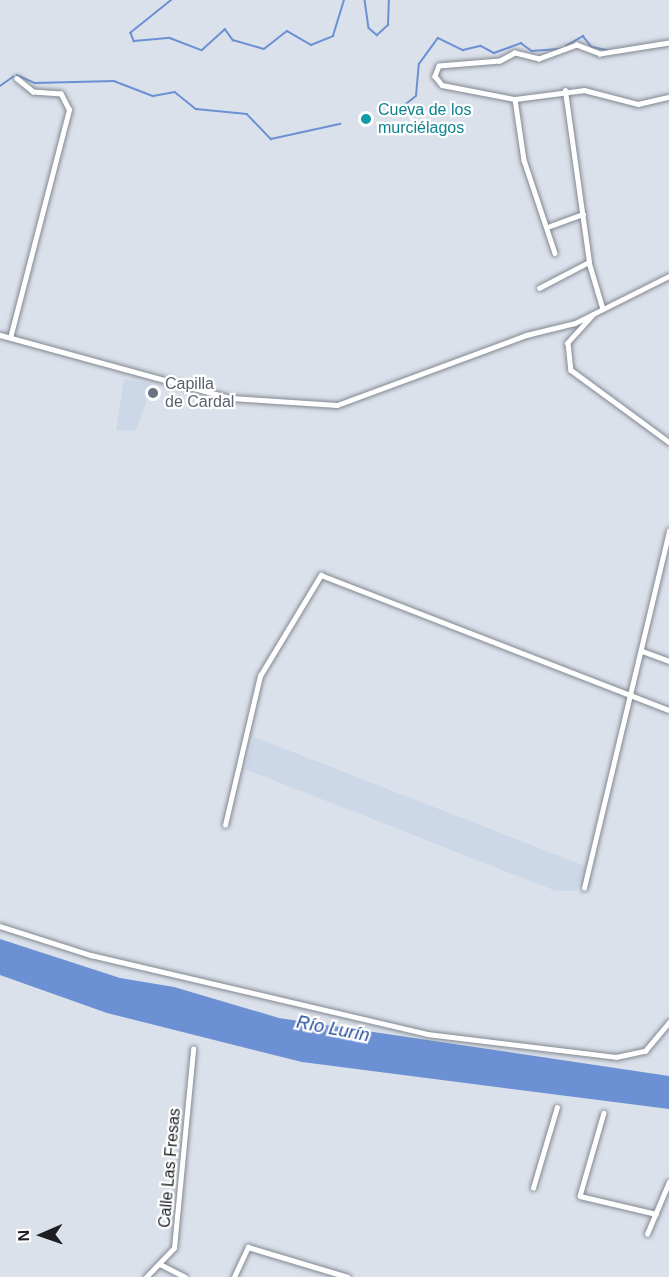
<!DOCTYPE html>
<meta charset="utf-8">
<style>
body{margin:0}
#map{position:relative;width:669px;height:1277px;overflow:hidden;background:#dbe1eb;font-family:Arial,sans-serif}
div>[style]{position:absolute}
.built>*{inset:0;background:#ccd7e7}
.water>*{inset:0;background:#6b90d3}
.stream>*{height:1.5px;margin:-0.75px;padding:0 0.75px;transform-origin:0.75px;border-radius:0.75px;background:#6b90d3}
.roads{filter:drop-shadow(0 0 2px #828891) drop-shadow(0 0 2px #828891)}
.minor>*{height:4.5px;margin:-2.25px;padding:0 2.25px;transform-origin:2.25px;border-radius:2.25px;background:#fff}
.tertiary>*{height:5px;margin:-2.5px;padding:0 2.5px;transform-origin:2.5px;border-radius:2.5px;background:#fff}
.dots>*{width:16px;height:16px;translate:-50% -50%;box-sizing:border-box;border:3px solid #fff;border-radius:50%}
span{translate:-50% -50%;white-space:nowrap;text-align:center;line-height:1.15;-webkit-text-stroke:4.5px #fff;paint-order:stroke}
.culture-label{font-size:16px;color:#0d838f}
.left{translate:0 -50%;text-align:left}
.worship-label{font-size:16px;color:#5b616d}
.street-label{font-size:16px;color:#1c1e21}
.water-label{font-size:18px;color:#254d9e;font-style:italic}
.north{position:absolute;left:12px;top:1205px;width:60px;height:60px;-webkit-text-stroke:4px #fff;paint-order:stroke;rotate:268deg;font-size:16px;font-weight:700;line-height:24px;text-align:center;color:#1c1e21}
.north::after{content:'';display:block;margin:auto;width:21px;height:27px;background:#1c1e21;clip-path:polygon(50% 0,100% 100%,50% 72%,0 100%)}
</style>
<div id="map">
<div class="built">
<div style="clip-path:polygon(124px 379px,153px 384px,136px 430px,116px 431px)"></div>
<div style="clip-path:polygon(254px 737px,585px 866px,576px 891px,556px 891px,245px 769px)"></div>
</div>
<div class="water">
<div style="clip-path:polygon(0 939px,120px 978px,174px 987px,279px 1018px,669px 1076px,669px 1109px,302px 1062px,107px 1013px,0 975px)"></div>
</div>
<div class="stream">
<div style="left:172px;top:0;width:53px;rotate:141.2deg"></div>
<div style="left:131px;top:33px;width:9px;rotate:69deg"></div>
<div style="left:134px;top:41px;width:36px;rotate:-5deg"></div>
<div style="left:170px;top:38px;width:34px;rotate:21deg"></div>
<div style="left:202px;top:50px;width:31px;rotate:-42deg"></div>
<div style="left:225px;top:29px;width:14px;rotate:54deg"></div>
<div style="left:233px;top:40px;width:32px;rotate:16deg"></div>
<div style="left:264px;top:49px;width:29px;rotate:-38deg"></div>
<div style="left:287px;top:31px;width:28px;rotate:30deg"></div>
<div style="left:311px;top:45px;width:24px;rotate:-22deg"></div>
<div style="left:333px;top:36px;width:38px;rotate:-73deg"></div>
<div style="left:365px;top:0;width:28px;rotate:82deg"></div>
<div style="left:369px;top:28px;width:11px;rotate:41deg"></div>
<div style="left:377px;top:35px;width:15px;rotate:-42deg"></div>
<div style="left:388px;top:25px;width:25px;rotate:-88deg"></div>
<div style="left:566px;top:46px;width:20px;rotate:-30deg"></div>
<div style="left:583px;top:36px;width:14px;rotate:51deg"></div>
<div style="left:592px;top:47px;width:16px;rotate:11deg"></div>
<div style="left:17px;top:75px;width:20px;rotate:24deg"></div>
<div style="left:35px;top:83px;width:79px;rotate:-1.5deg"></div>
<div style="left:114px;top:81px;width:42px;rotate:21deg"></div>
<div style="left:153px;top:96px;width:22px;rotate:-10deg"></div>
<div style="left:175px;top:92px;width:27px;rotate:39deg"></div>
<div style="left:196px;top:109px;width:51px;rotate:5.6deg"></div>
<div style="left:247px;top:114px;width:35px;rotate:46deg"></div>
<div style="left:271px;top:139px;width:71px;rotate:-12.3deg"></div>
<div style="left:0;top:86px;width:16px;rotate:-35deg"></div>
<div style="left:406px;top:104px;width:13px;rotate:-39deg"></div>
<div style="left:416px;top:96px;width:32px;rotate:-85deg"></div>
<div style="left:419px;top:64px;width:32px;rotate:-54deg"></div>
<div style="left:438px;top:38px;width:28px;rotate:26deg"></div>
<div style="left:463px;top:50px;width:18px;rotate:-13deg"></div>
<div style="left:481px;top:46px;width:15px;rotate:28deg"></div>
<div style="left:494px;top:53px;width:29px;rotate:-20deg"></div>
<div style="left:521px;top:43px;width:14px;rotate:36deg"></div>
<div style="left:532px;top:51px;width:30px;rotate:-4deg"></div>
</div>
<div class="roads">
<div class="minor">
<div style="left:669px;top:43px;width:70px;rotate:170.9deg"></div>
<div style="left:600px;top:54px;width:25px;rotate:-159deg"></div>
<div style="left:577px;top:45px;width:40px;rotate:159.8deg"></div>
<div style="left:539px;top:59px;width:25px;rotate:-166deg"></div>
<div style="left:515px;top:53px;width:17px;rotate:152deg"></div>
<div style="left:500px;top:61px;width:61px;rotate:175.3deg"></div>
<div style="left:439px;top:66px;width:11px;rotate:112deg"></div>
<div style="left:435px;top:76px;width:11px;rotate:52deg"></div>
<div style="left:442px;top:85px;width:74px;rotate:10.9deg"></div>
<div style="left:515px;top:99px;width:70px;rotate:-7.4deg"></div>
<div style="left:584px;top:90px;width:56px;rotate:14.5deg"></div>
<div style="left:638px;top:104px;width:32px;rotate:-13deg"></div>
<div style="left:515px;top:99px;width:62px;rotate:81.6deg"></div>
<div style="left:524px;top:160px;width:98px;rotate:71.6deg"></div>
<div style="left:550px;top:226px;width:35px;rotate:-20deg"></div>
<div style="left:589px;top:262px;width:49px;rotate:73.4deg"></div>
<div style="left:539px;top:288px;width:56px;rotate:-27.5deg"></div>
<div style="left:589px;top:262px;width:173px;rotate:-98deg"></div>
<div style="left:593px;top:315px;width:38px;rotate:132deg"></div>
<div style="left:568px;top:343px;width:27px;rotate:84deg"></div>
<div style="left:571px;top:370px;width:122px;rotate:36.3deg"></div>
<div style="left:10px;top:338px;width:236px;rotate:-75.5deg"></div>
<div style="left:69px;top:110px;width:18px;rotate:-117deg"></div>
<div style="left:61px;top:94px;width:28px;rotate:-176deg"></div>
<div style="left:33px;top:92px;width:21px;rotate:-141deg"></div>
<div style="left:642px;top:651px;width:29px;rotate:20deg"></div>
<div style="left:225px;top:825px;width:153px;rotate:-76.8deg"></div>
<div style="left:260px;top:676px;width:118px;rotate:-58.9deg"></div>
<div style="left:321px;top:575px;width:373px;rotate:21.2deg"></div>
<div style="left:584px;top:888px;width:367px;rotate:-76.6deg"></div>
<div style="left:0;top:926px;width:96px;rotate:17.7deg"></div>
<div style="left:91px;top:955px;width:345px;rotate:13.2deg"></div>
<div style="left:427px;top:1034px;width:190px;rotate:6.9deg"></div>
<div style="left:616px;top:1057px;width:30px;rotate:-12deg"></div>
<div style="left:645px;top:1051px;width:38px;rotate:-50deg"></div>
<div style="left:604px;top:1113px;width:86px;rotate:106.1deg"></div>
<div style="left:580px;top:1196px;width:78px;rotate:13.3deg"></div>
<div style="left:533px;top:1188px;width:84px;rotate:-73.5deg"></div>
<div style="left:647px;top:1234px;width:56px;rotate:-67.1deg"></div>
<div style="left:160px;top:1264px;width:28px;rotate:27deg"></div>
<div style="left:146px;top:1277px;width:40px;rotate:-46deg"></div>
<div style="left:174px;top:1248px;width:200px;rotate:-84.5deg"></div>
<div style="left:234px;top:1277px;width:33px;rotate:-65deg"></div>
<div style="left:248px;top:1247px;width:104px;rotate:16.7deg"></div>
</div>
<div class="tertiary">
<div style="left:0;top:335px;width:239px;rotate:15.3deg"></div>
<div style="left:231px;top:398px;width:106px;rotate:3.8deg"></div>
<div style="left:337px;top:405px;width:202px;rotate:-20.3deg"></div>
<div style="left:526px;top:335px;width:50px;rotate:-13.8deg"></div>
<div style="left:575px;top:323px;width:105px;rotate:-26.6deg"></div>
</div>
</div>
<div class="dots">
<div style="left:366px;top:119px;background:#0f9aa8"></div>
<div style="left:153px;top:393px;background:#6b7280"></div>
</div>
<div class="culture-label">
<span class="left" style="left:378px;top:119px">Cueva de los<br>murciélagos</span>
</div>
<div class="worship-label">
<span class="left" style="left:165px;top:393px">Capilla<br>de Cardal</span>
</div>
<div class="street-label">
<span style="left:170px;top:1168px;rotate:-85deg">Calle Las Fresas</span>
</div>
<div class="water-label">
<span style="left:333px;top:1029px;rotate:11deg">Río Lurín</span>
</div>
<div class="north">N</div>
</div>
